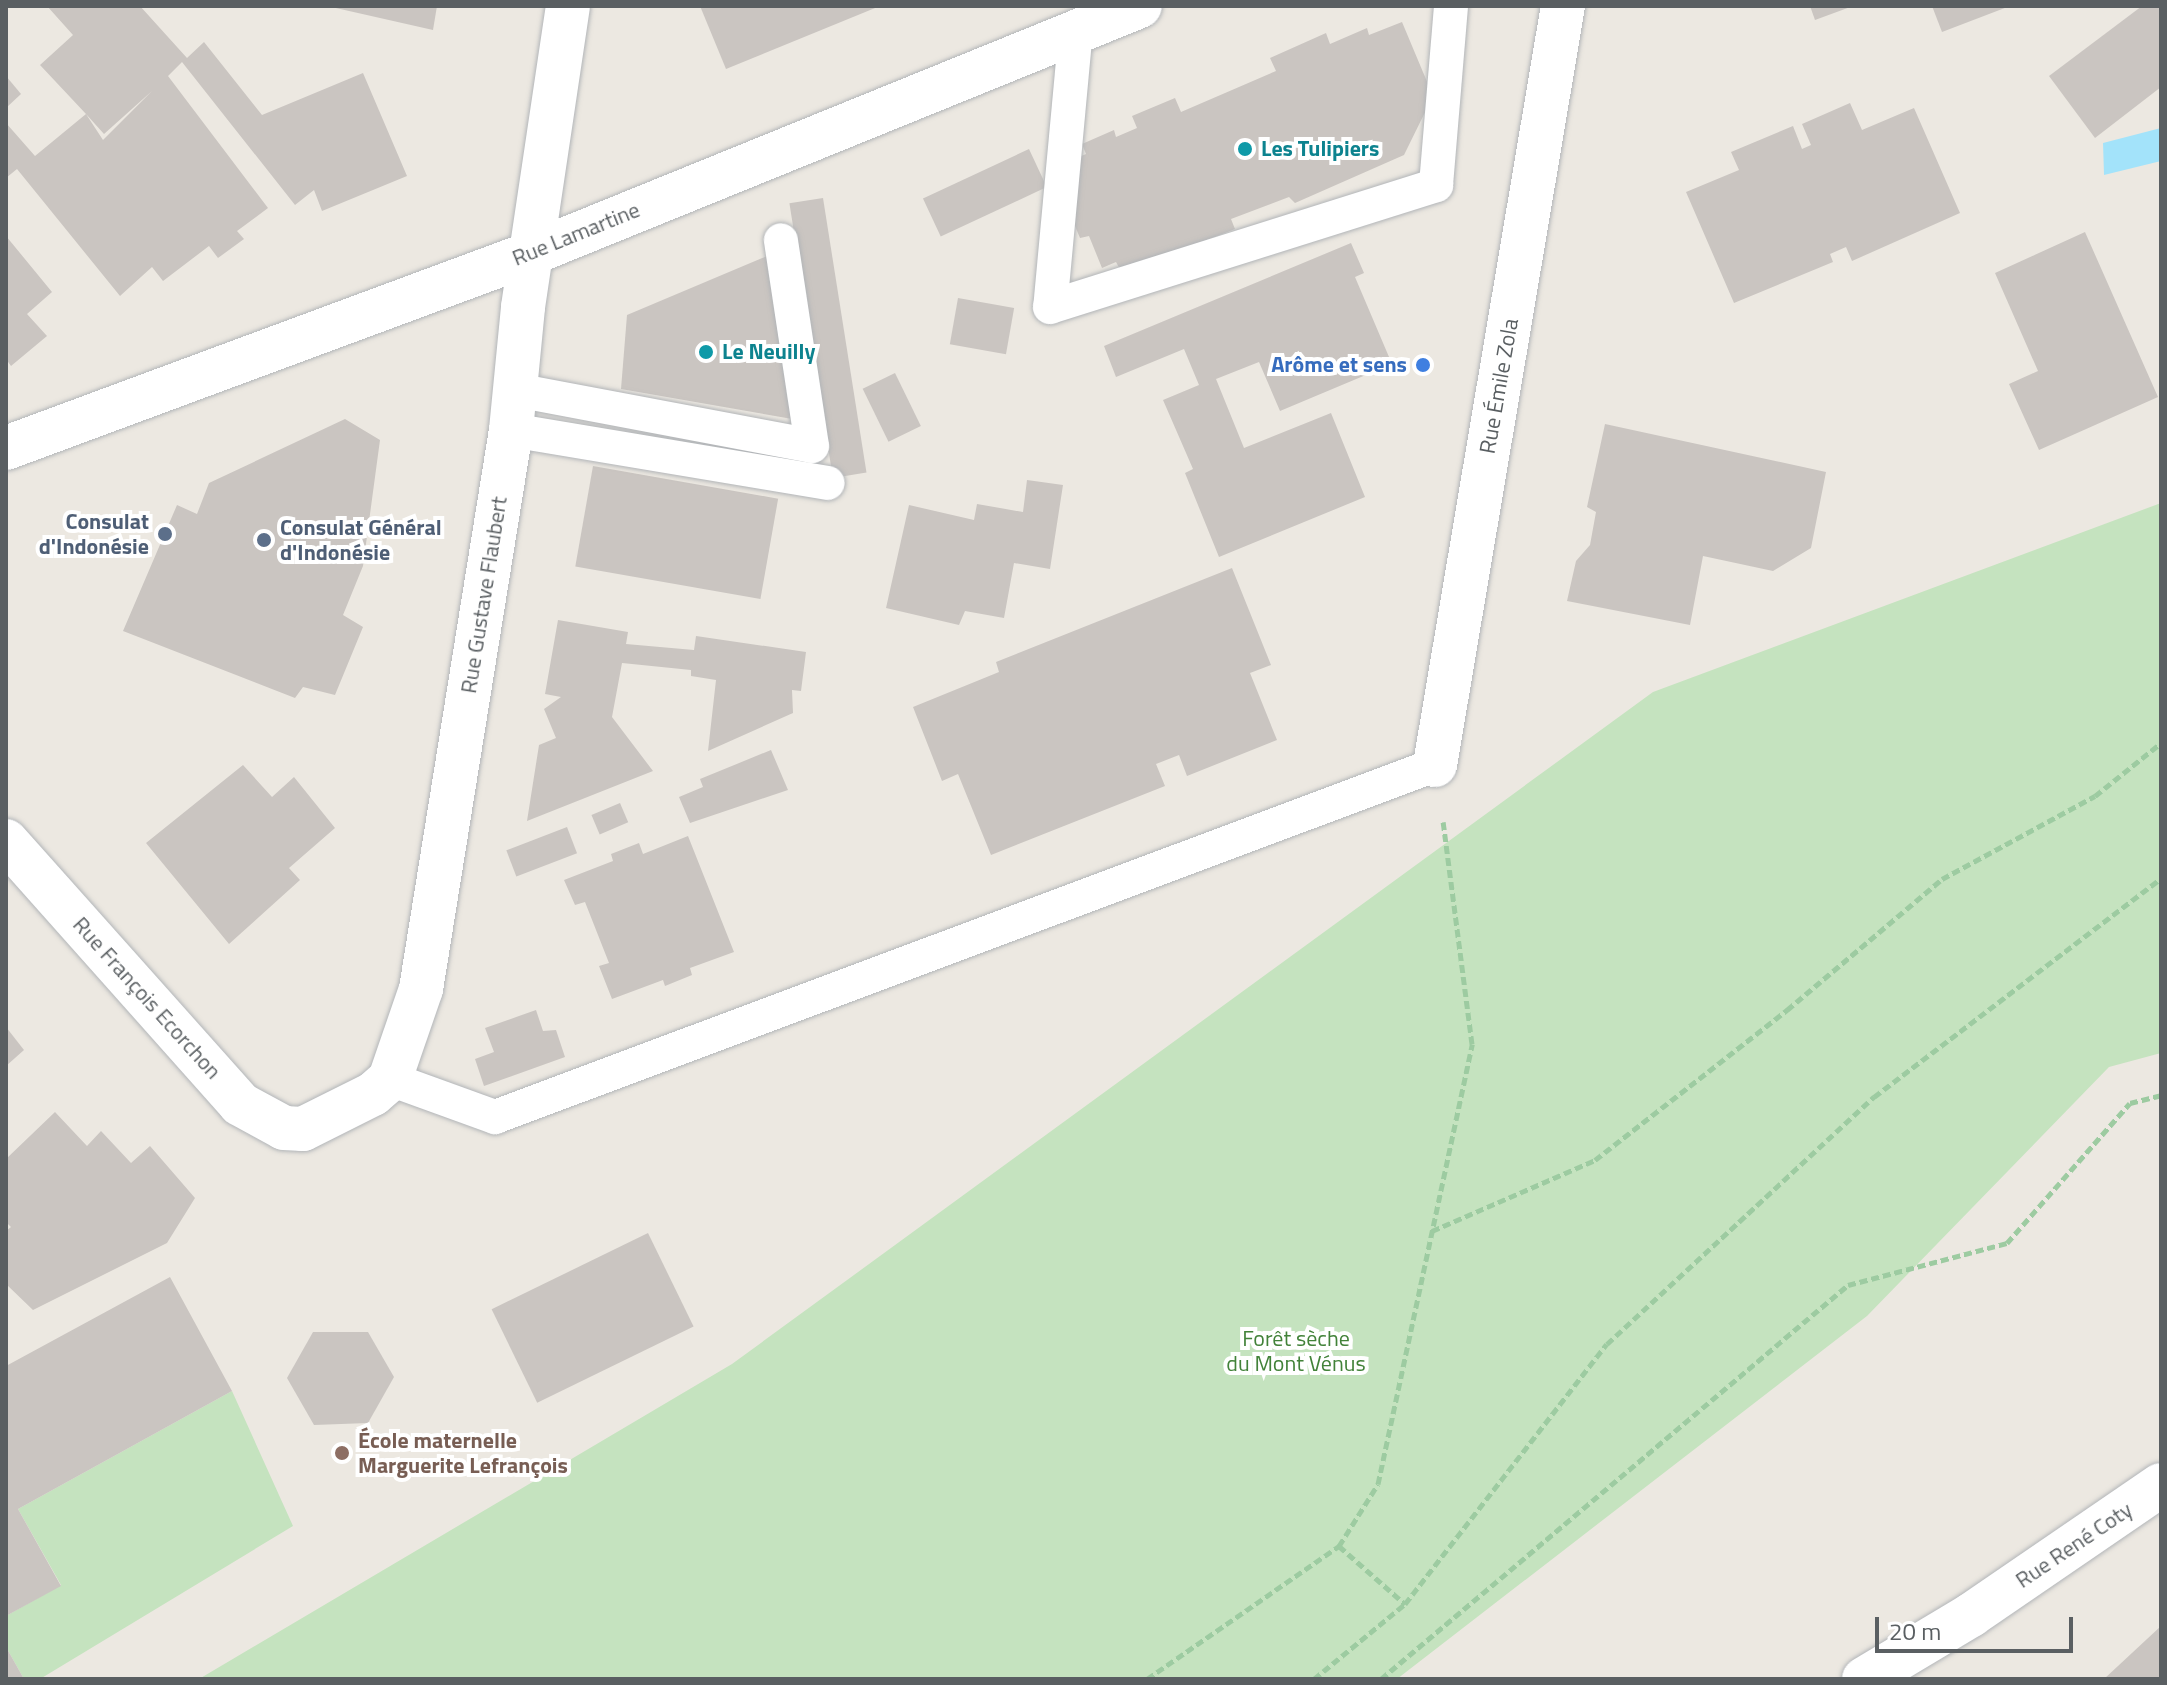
<!DOCTYPE html>
<meta charset="utf-8">
<style>
body{margin:0}
#map{position:relative;width:2167px;height:1685px;overflow:hidden;background:#ece8e1;font-family:"Titillium Web",sans-serif}
div>[style]{position:absolute}
.green>*{inset:0;background:#c5e3bf}
.water>*{inset:0;background:#a3e3fa}
.building>*{inset:0;background:#cac5c1;transform-origin:0 0}
.path>*{height:5px;margin-top:-2.5px;transform-origin:0;background:repeating-linear-gradient(90deg,#9dcba1 0 8px,transparent 0 12px)}
.roads{filter:drop-shadow(0 0 2px #b2b5b8) drop-shadow(0 0 2px #b2b5b8)}
.service>*{height:34px;margin:-17px;padding:0 17px;transform-origin:17px;border-radius:17px;background:#fff}
.minor>*{height:44px;margin:-22px;padding:0 22px;transform-origin:22px;border-radius:22px;background:#fff}
.tertiary>*{height:44px;margin:-22px;padding:0 22px;transform-origin:22px;border-radius:22px;background:#fff}
.dots>*{width:22px;height:22px;translate:-50% -50%;box-sizing:border-box;border:4px solid #fff;border-radius:50%}
span{translate:-50% -50%;white-space:nowrap;text-align:center;line-height:1.15;-webkit-text-stroke:8px #fff;paint-order:stroke}
.culture-label{font-size:22px;color:#0d838f;font-weight:700}
.left{translate:0 -50%;text-align:left}
.street-label{font-size:22px;color:#5a5f62}
.shop-label{font-size:22px;color:#366cbe;font-weight:700}
.right{translate:-100% -50%;text-align:right}
.service-label{font-size:22px;color:#4e5e75;font-weight:700}
.park-label{font-size:22px;color:#428239}
.education-label{font-size:22px;color:#785e54;font-weight:700}
.frame{position:absolute;inset:0;border:8px solid #5a5f62;pointer-events:none}
.scale{position:absolute;left:1875px;top:1617px;width:198px;height:36px;box-sizing:border-box;border:4px solid #5a5f62;border-top:0;padding-left:10px;font-size:24px;line-height:28px;white-space:nowrap;color:#5a5f62;-webkit-text-stroke:6px #fff;paint-order:stroke}
</style>
<div id="map">
<div class="green">
<div style="clip-path:polygon(2161px 503px,2161px 1053px,2109px 1067px,1867px 1316px,1397px 1679px,199px 1679px,732px 1364px,1653px 692px)"></div>
<div style="clip-path:polygon(232px 1391px,293px 1526px,40px 1679px,24px 1679px,6px 1647px,6px 1616px,61px 1585px,18px 1509px)"></div>
</div>
<div class="water">
<div style="clip-path:polygon(2161px 128px,2161px 161px,2104px 175px,2103px 143px)"></div>
</div>
<div class="building">
<div style="clip-path:polygon(evenodd,47px 6px,140px 6px,187px 58px,204px 42px,262px 115px,363px 73px,407px 176px,322px 211px,314px 190px,295px 205px,182px 62px,168px 76px,268px 208px,237px 231px,244px 239px,218px 258px,209px 246px,163px 281px,152px 267px,120px 296px,17px 169px,6px 178px,6px 123px,35px 156px,86px 114px,40px 65px,73px 35px,47px 6px,152px 91px,103px 140px,86px 114px,104px 134px,152px 91px)"></div>
<div style="clip-path:polygon(327px 6px,437px 6px,433px 30px)"></div>
<div style="clip-path:polygon(700px 6px,880px 6px,726px 69px)"></div>
<div style="clip-path:polygon(1810px 6px,1853px 6px,1815px 20px)"></div>
<div style="clip-path:polygon(1932px 6px,2010px 6px,1942px 32px)"></div>
<div style="clip-path:polygon(2142px 6px,2161px 6px,2161px 87px,2095px 138px,2049px 76px)"></div>
<div style="clip-path:polygon(1402px 22px,1433px 96px,1404px 155px,1295px 203px,1289px 197px,1231px 219px,1235px 229px,1122px 273px,1116px 262px,1102px 268px,1089px 236px,1080px 238px,1058px 185px,1060px 165px,1086px 154px,1082px 144px,1114px 130px,1116px 137px,1137px 128px,1132px 116px,1175px 98px,1181px 112px,1276px 71px,1270px 58px,1326px 33px,1330px 44px,1367px 28px,1369px 35px)"></div>
<div style="clip-path:polygon(6px 76px,21px 94px,6px 108px)"></div>
<div style="clip-path:polygon(1850px 103px,1862px 130px,1914px 108px,1960px 213px,1852px 261px,1846px 247px,1830px 254px,1833px 262px,1734px 303px,1686px 192px,1739px 170px,1731px 152px,1793px 126px,1802px 149px,1811px 145px,1802px 124px)"></div>
<div style="left:1029px;top:149px;width:42px;height:117px;rotate:65deg"></div>
<div style="left:823px;top:198px;width:278px;height:34px;rotate:81deg"></div>
<div style="clip-path:polygon(2085px 232px,2158px 397px,2039px 450px,2009px 384px,2038px 371px,1995px 273px)"></div>
<div style="clip-path:polygon(6px 236px,52px 292px,27px 314px,47px 336px,11px 366px,6px 359px)"></div>
<div style="clip-path:polygon(1351px 243px,1364px 273px,1355px 277px,1392px 364px,1280px 411px,1259px 362px,1216px 379px,1244px 448px,1331px 413px,1365px 497px,1219px 557px,1185px 473px,1193px 469px,1163px 400px,1199px 385px,1184px 349px,1116px 377px,1104px 346px)"></div>
<div style="clip-path:polygon(772px 254px,798px 420px,621px 389px,627px 315px)"></div>
<div style="left:958px;top:298px;width:57px;height:47px;rotate:10deg"></div>
<div style="left:895px;top:373px;width:59px;height:36px;rotate:64deg"></div>
<div style="clip-path:polygon(345px 419px,380px 440px,363px 566px,343px 615px,363px 627px,335px 695px,303px 687px,295px 698px,123px 631px,177px 505px,197px 514px,209px 483px)"></div>
<div style="clip-path:polygon(1605px 424px,1826px 472px,1811px 548px,1773px 571px,1703px 556px,1690px 625px,1567px 601px,1576px 561px,1590px 545px,1596px 512px,1587px 507px)"></div>
<div style="left:593px;top:466px;width:188px;height:102px;rotate:10deg"></div>
<div style="clip-path:polygon(1027px 480px,1063px 485px,1050px 569px,1014px 563px,1004px 618px,965px 611px,959px 625px,886px 608px,909px 505px,974px 520px,977px 504px,1023px 512px)"></div>
<div style="clip-path:polygon(1232px 568px,1271px 665px,1250px 673px,1277px 740px,1187px 776px,1179px 755px,1156px 764px,1165px 786px,991px 855px,958px 774px,942px 781px,913px 707px,999px 672px,996px 662px)"></div>
<div style="clip-path:polygon(558px 620px,628px 632px,626px 644px,694px 650px,696px 636px,806px 652px,801px 691px,792px 690px,793px 713px,708px 751px,716px 680px,691px 676px,691px 670px,622px 663px,612px 717px,653px 771px,527px 821px,539px 745px,556px 738px,544px 709px,561px 697px,545px 694px)"></div>
<div style="clip-path:polygon(771px 750px,788px 790px,690px 823px,679px 797px,703px 787px,700px 779px)"></div>
<div style="clip-path:polygon(243px 765px,272px 797px,294px 777px,335px 828px,289px 868px,300px 880px,229px 944px,146px 843px)"></div>
<div style="left:620px;top:803px;width:21px;height:31px;rotate:67deg"></div>
<div style="left:567px;top:827px;width:28px;height:65px;rotate:69deg"></div>
<div style="clip-path:polygon(688px 836px,734px 952px,690px 968px,692px 975px,665px 986px,663px 980px,612px 999px,599px 966px,609px 963px,585px 902px,575px 905px,564px 880px,613px 861px,611px 854px,639px 843px,643px 854px)"></div>
<div style="clip-path:polygon(536px 1010px,543px 1031px,556px 1030px,565px 1057px,484px 1086px,475px 1059px,494px 1052px,485px 1028px)"></div>
<div style="clip-path:polygon(6px 1027px,24px 1050px,6px 1066px)"></div>
<div style="clip-path:polygon(55px 1112px,87px 1146px,101px 1131px,131px 1163px,150px 1146px,195px 1198px,167px 1243px,33px 1310px,6px 1284px,6px 1231px,11px 1227px,6px 1222px,6px 1159px)"></div>
<div style="left:648px;top:1233px;width:104px;height:174px;rotate:64deg"></div>
<div style="clip-path:polygon(170px 1277px,232px 1391px,18px 1509px,61px 1586px,6px 1616px,6px 1366px)"></div>
<div style="clip-path:polygon(313px 1332px,368px 1332px,394px 1377px,368px 1423px,314px 1425px,287px 1378px)"></div>
<div style="clip-path:polygon(2161px 1626px,2161px 1679px,2104px 1679px)"></div>
<div style="clip-path:polygon(6px 1647px,24px 1679px,6px 1679px)"></div>
</div>
<div class="path">
<div style="left:1432px;top:1231px;width:178px;rotate:-23.5deg"></div>
<div style="left:1595px;top:1160px;width:244px;rotate:-38deg"></div>
<div style="left:1787px;top:1010px;width:203px;rotate:-40.2deg"></div>
<div style="left:1942px;top:879px;width:174px;rotate:-28.5deg"></div>
<div style="left:2095px;top:796px;width:85px;rotate:-38.8deg"></div>
<div style="left:1339px;top:1546px;width:88px;rotate:41.3deg"></div>
<div style="left:1405px;top:1604px;width:329px;rotate:-52.2deg"></div>
<div style="left:1607px;top:1344px;width:364px;rotate:-42.8deg"></div>
<div style="left:1874px;top:1097px;width:361px;rotate:-37.3deg"></div>
<div style="left:1147px;top:1679px;width:234px;rotate:-34.7deg"></div>
<div style="left:1339px;top:1546px;width:73px;rotate:-57.8deg"></div>
<div style="left:1378px;top:1484px;width:450px;rotate:-77.9deg"></div>
<div style="left:1472px;top:1044px;width:224px;rotate:-97.4deg"></div>
<div style="left:1314px;top:1679px;width:118px;rotate:-39.5deg"></div>
<div style="left:1381px;top:1679px;width:611px;rotate:-40.15deg"></div>
<div style="left:1848px;top:1285px;width:164px;rotate:-14.8deg"></div>
<div style="left:2007px;top:1243px;width:186px;rotate:-48.7deg"></div>
<div style="left:2130px;top:1103px;width:32px;rotate:-14deg"></div>
</div>
<div class="roads">
<div class="service">
<div style="left:1076px;top:29px;width:279px;rotate:95.3deg"></div>
<div style="left:1050px;top:307px;width:405px;rotate:-17.5deg"></div>
<div style="left:1436px;top:185px;width:180px;rotate:-85.2deg"></div>
<div style="left:516px;top:390px;width:301px;rotate:10.7deg"></div>
<div style="left:812px;top:446px;width:208px;rotate:-98.6deg"></div>
<div style="left:511px;top:430px;width:321px;rotate:9.5deg"></div>
<div style="left:390px;top:1079px;width:112px;rotate:19.9deg"></div>
<div style="left:495px;top:1117px;width:1004px;rotate:-20.53deg"></div>
</div>
<div class="minor">
<div style="left:1435px;top:765px;width:770px;rotate:-80.43deg"></div>
<div style="left:6px;top:841px;width:352px;rotate:48.3deg"></div>
<div style="left:240px;top:1104px;width:50px;rotate:28.6deg"></div>
<div style="left:284px;top:1128px;width:19px;rotate:3deg"></div>
<div style="left:303px;top:1129px;width:78px;rotate:-26.6deg"></div>
<div style="left:373px;top:1094px;width:23px;rotate:-41deg"></div>
<div style="left:390px;top:1079px;width:95px;rotate:-71deg"></div>
<div style="left:421px;top:989px;width:566px;rotate:-80.85deg"></div>
<div style="left:511px;top:430px;width:124px;rotate:-84.4deg"></div>
<div style="left:523px;top:307px;width:304px;rotate:-81.5deg"></div>
<div style="left:1864px;top:1679px;width:125px;rotate:-30.9deg"></div>
<div style="left:1971px;top:1615px;width:230px;rotate:-34.4deg"></div>
</div>
<div class="tertiary">
<div style="left:6px;top:448px;width:561px;rotate:-20.34deg"></div>
<div style="left:532px;top:253px;width:656px;rotate:-22.11deg"></div>
</div>
</div>
<div class="dots">
<div style="left:1245px;top:149px;background:#0f9aa8"></div>
<div style="left:706px;top:352px;background:#0f9aa8"></div>
<div style="left:1423px;top:365px;background:#3f7fe0"></div>
<div style="left:165px;top:534px;background:#5c6f8a"></div>
<div style="left:264px;top:540px;background:#5c6f8a"></div>
<div style="left:342px;top:1453px;background:#8d6e63"></div>
</div>
<div class="culture-label">
<span class="left" style="left:1261px;top:149px">Les Tulipiers</span>
<span class="left" style="left:722px;top:352px">Le Neuilly</span>
</div>
<div class="street-label">
<span style="left:576px;top:234px;rotate:-22deg">Rue Lamartine</span>
<span style="left:1499px;top:386px;rotate:-80deg">Rue Émile Zola</span>
<span style="left:484px;top:595px;rotate:-81deg">Rue Gustave Flaubert</span>
<span style="left:147px;top:998px;rotate:48deg">Rue François Ecorchon</span>
<span style="left:2074px;top:1545px;rotate:-34deg">Rue René Coty</span>
</div>
<div class="shop-label">
<span class="right" style="left:1407px;top:365px">Arôme et sens</span>
</div>
<div class="service-label">
<span class="right" style="left:149px;top:534px">Consulat<br>d'Indonésie</span>
<span class="left" style="left:280px;top:540px">Consulat Général<br>d'Indonésie</span>
</div>
<div class="park-label">
<span style="left:1296px;top:1351px">Forêt sèche<br>du Mont Vénus</span>
</div>
<div class="education-label">
<span class="left" style="left:358px;top:1453px">École maternelle<br>Marguerite Lefrançois</span>
</div>
<div class="frame"></div>
<div class="scale">20 m</div>
</div>
